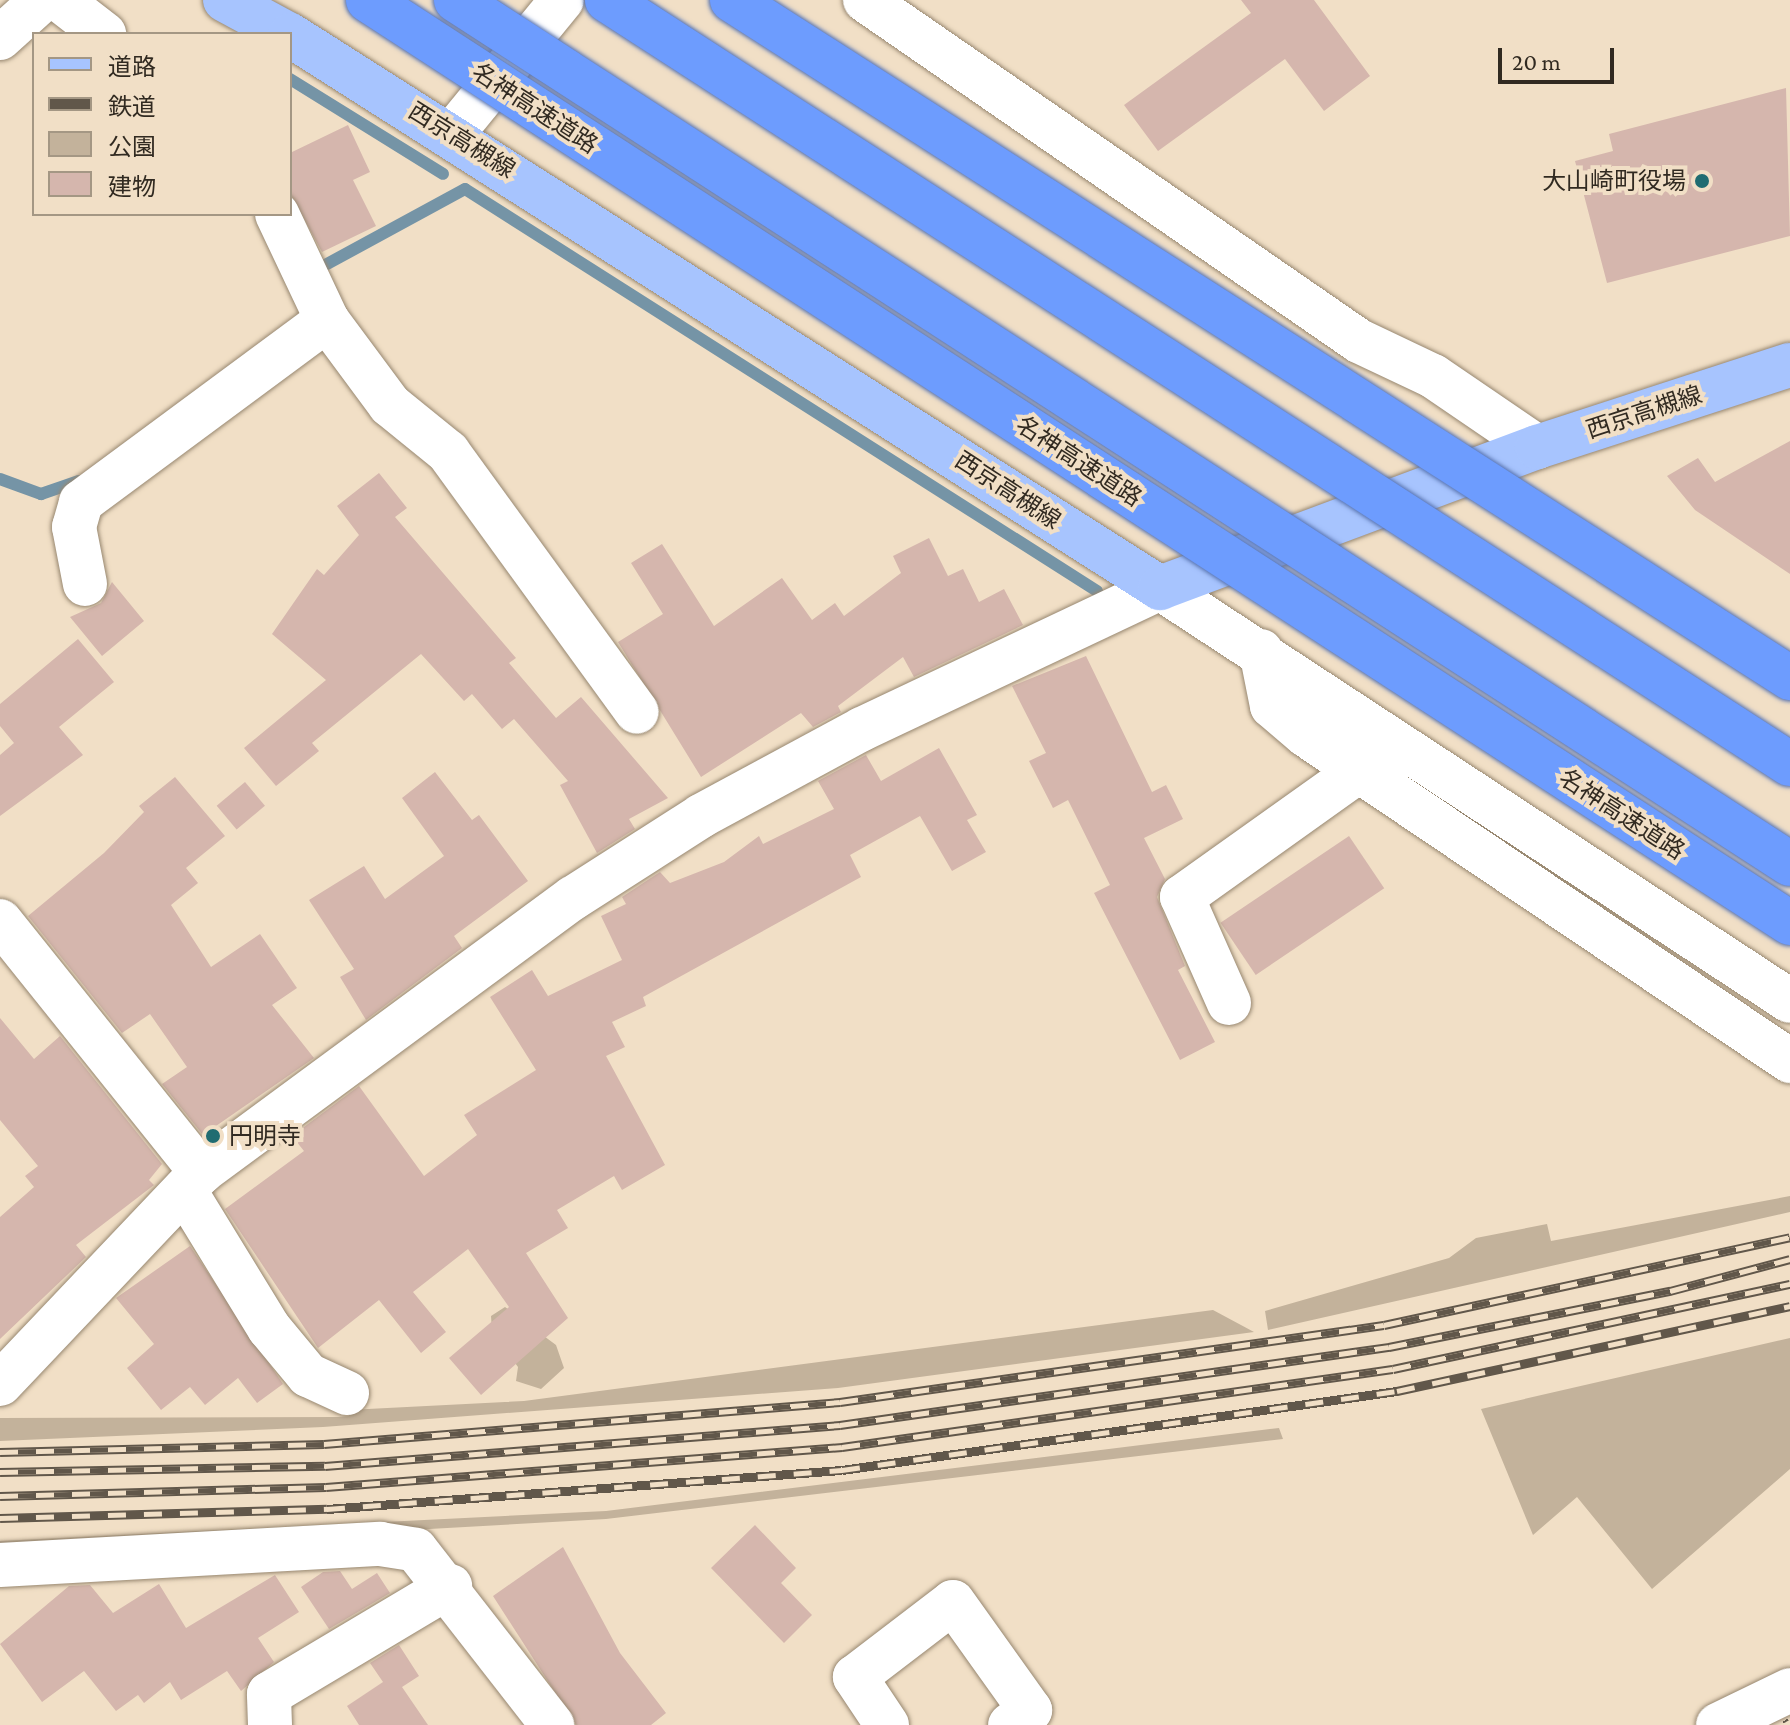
<!DOCTYPE html>
<meta charset="utf-8">
<style>
body{margin:0}
#map{position:relative;width:1790px;height:1725px;overflow:hidden;background:#f1dfc6;font-family:"Crimson Pro","Noto Sans JP",serif}
div>[style]{position:absolute}
.green>*{inset:0;background:#c3b29b}
.stream>*{height:12px;margin:-6px;padding:0 6px;transform-origin:6px;border-radius:6px;background:#7594a6}
.building>*{inset:0;background:#d5b6ad;transform-origin:0 0}
.roads{filter:drop-shadow(0 0 2px #978770) drop-shadow(0 0 2px #978770)}
.minor>*{height:44px;margin:-22px;padding:0 22px;transform-origin:22px;border-radius:22px;background:#fff}
.major>*{height:44px;margin:-22px;padding:0 22px;transform-origin:22px;border-radius:22px;background:#a7c4fe}
.rail>*{height:9px;margin-top:-4.5px;transform-origin:0;background:repeating-linear-gradient(90deg,#f1dfc6 0 18px,#61574a 0 36px);box-sizing:border-box;border-block:2px solid #61574a}
.bridges{filter:drop-shadow(0 0 2px #5874b1) drop-shadow(0 0 2px #5874b1)}
.highway-bridge>*{height:44px;margin:-22px;padding:0 22px;transform-origin:22px;border-radius:22px;background:#6d9cfe}
.dots>*{width:22px;height:22px;translate:-50% -50%;box-sizing:border-box;border:4px solid #f1dfc6;border-radius:50%}
span{translate:-50% -50%;white-space:nowrap;text-align:center;line-height:1.15;-webkit-text-stroke:8px #f1dfc6;paint-order:stroke}
.street-label{font-size:24px;color:#312a21}
.poi-label{font-size:24px;color:#312a21}
.right{translate:-100% -50%;text-align:right}
.left{translate:0 -50%;text-align:left}
.legend{position:absolute;left:32px;top:32px;width:260px;height:184px;box-sizing:border-box;background:#f1dfc6;border:2px solid #a49784;margin:0;padding:10px 14px;list-style:none;font-size:24px;color:#312a21}
.legend li{display:flex;align-items:center;gap:16px;height:40px}
.legend b{width:40px;border:2px solid #a49784}
.scale{position:absolute;left:1498px;top:48px;width:116px;height:36px;box-sizing:border-box;border:4px solid #312a21;border-top:0;padding-left:10px;font-size:24px;line-height:28px;white-space:nowrap;color:#312a21;-webkit-text-stroke:6px #f1dfc6;paint-order:stroke}
</style>
<div id="map">
<div class="green">
<div style="clip-path:polygon(1790px 1196px,1790px 1212px,1268px 1330px,1265px 1311px,1449px 1258px,1476px 1238px,1547px 1224px,1551px 1241px)"></div>
<div style="clip-path:polygon(505px 1307px,556px 1345px,564px 1368px,541px 1389px,516px 1381px,518px 1367px,492px 1331px,491px 1316px)"></div>
<div style="clip-path:polygon(1213px 1310px,1254px 1332px,838px 1388px,323px 1427px,0 1441px,0 1418px,338px 1417px,349px 1416px,348px 1410px,524px 1401px)"></div>
<div style="clip-path:polygon(1790px 1338px,1790px 1469px,1652px 1589px,1577px 1497px,1533px 1535px,1481px 1409px)"></div>
<div style="clip-path:polygon(1279px 1428px,1283px 1439px,606px 1519px,0 1553px,0 1541px,606px 1511px)"></div>
</div>
<div class="stream">
<div style="left:290px;top:79px;width:180px;rotate:31.8deg"></div>
<div style="left:327px;top:264px;width:157px;rotate:-28.5deg"></div>
<div style="left:465px;top:189px;width:749px;rotate:32.46deg"></div>
<div style="left:0;top:479px;width:44px;rotate:20.1deg"></div>
<div style="left:41px;top:494px;width:40px;rotate:-18.9deg"></div>
</div>
<div class="building">
<div style="clip-path:polygon(1241px 0,1314px 0,1370px 76px,1324px 111px,1285px 59px,1158px 151px,1124px 105px,1251px 13px)"></div>
<div style="clip-path:polygon(1786px 88px,1790px 236px,1607px 283px,1575px 161px,1613px 151px,1609px 134px)"></div>
<div style="clip-path:polygon(348px 125px,370px 172px,353px 180px,376px 226px,322px 252px,290px 193px,290px 153px)"></div>
<div style="clip-path:polygon(1790px 441px,1790px 574px,1695px 510px,1667px 476px,1698px 458px,1715px 482px)"></div>
<div style="clip-path:polygon(379px 473px,407px 508px,395px 517px,516px 658px,509px 663px,556px 718px,581px 697px,668px 798px,629px 819px,635px 829px,597px 853px,560px 785px,568px 781px,514px 719px,502px 729px,472px 694px,464px 701px,421px 654px,312px 743px,319px 751px,276px 786px,244px 748px,326px 680px,272px 634px,317px 569px,324px 575px,359px 535px,337px 506px)"></div>
<div style="clip-path:polygon(929px 538px,948px 576px,963px 569px,979px 602px,1004px 589px,1023px 625px,914px 677px,903px 657px,838px 706px,841px 712px,813px 727px,801px 713px,701px 777px,618px 642px,663px 614px,631px 563px,662px 544px,714px 626px,782px 578px,812px 620px,835px 603px,844px 616px,901px 573px,893px 556px)"></div>
<div style="clip-path:polygon(112px 582px,144px 621px,102px 656px,70px 617px,101px 603px)"></div>
<div style="clip-path:polygon(78px 639px,114px 682px,59px 727px,83px 755px,0 816px,0 755px,14px 743px,0 726px,0 704px)"></div>
<div style="clip-path:polygon(1086px 656px,1152px 792px,1166px 785px,1183px 819px,1144px 838px,1165px 879px,1157px 897px,1185px 966px,1178px 970px,1215px 1042px,1180px 1060px,1094px 893px,1110px 885px,1068px 800px,1053px 808px,1029px 761px,1046px 753px,1012px 686px)"></div>
<div style="clip-path:polygon(939px 748px,977px 815px,967px 820px,986px 852px,952px 871px,920px 816px,850px 855px,861px 877px,643px 997px,646px 1006px,612px 1022px,625px 1047px,606px 1056px,665px 1165px,622px 1190px,614px 1176px,557px 1210px,568px 1228px,526px 1253px,568px 1318px,481px 1395px,449px 1358px,509px 1307px,468px 1249px,413px 1292px,446px 1332px,421px 1353px,379px 1300px,318px 1348px,225px 1209px,304px 1151px,292px 1136px,359px 1086px,424px 1176px,477px 1135px,464px 1115px,536px 1070px,490px 997px,532px 970px,548px 996px,622px 960px,601px 916px,626px 904px,622px 897px,660px 872px,670px 883px,724px 862px,759px 836px,763px 844px,834px 809px,818px 781px,866px 755px,881px 781px)"></div>
<div style="clip-path:polygon(435px 772px,472px 820px,479px 815px,528px 881px,454px 936px,462px 948px,366px 1020px,340px 977px,354px 969px,309px 900px,364px 866px,385px 899px,444px 856px,402px 798px)"></div>
<div style="clip-path:polygon(175px 777px,225px 836px,186px 868px,198px 883px,171px 905px,211px 967px,260px 934px,297px 988px,272px 1005px,314px 1058px,203px 1135px,162px 1084px,187px 1067px,150px 1014px,122px 1033px,28px 916px,104px 853px,144px 812px,139px 806px)"></div>
<div style="left:245px;top:782px;width:31px;height:37px;rotate:50deg"></div>
<div style="left:1349px;top:836px;width:63px;height:155px;rotate:56deg"></div>
<div style="clip-path:polygon(0 1018px,34px 1059px,60px 1036px,162px 1164px,149px 1180px,154px 1185px,76px 1245px,86px 1257px,0 1339px,0 1217px,34px 1187px,25px 1176px,38px 1166px,0 1120px)"></div>
<div style="clip-path:polygon(190px 1246px,283px 1384px,257px 1403px,238px 1378px,205px 1405px,190px 1387px,161px 1410px,127px 1368px,154px 1344px,116px 1298px)"></div>
<div style="clip-path:polygon(755px 1525px,796px 1568px,781px 1583px,812px 1615px,784px 1643px,711px 1568px)"></div>
<div style="clip-path:polygon(563px 1547px,620px 1653px,666px 1713px,651px 1725px,576px 1725px,493px 1596px)"></div>
<div style="clip-path:polygon(340px 1571px,352px 1589px,377px 1573px,390px 1593px,329px 1629px,301px 1587px,323px 1572px)"></div>
<div style="clip-path:polygon(275px 1575px,299px 1612px,258px 1638px,274px 1662px,241px 1691px,227px 1671px,181px 1700px,170px 1682px,144px 1703px,138px 1695px,116px 1711px,84px 1671px,42px 1702px,0 1644px,69px 1586px,90px 1585px,113px 1613px,159px 1584px,186px 1628px)"></div>
<div style="clip-path:polygon(399px 1645px,419px 1676px,402px 1687px,428px 1725px,359px 1725px,347px 1706px,383px 1682px,370px 1663px)"></div>
</div>
<div class="roads">
<div class="minor">
<div style="left:60px;top:0;width:56px;rotate:37.7deg"></div>
<div style="left:865px;top:0;width:600px;rotate:34.62deg"></div>
<div style="left:1359px;top:341px;width:82px;rotate:25.3deg"></div>
<div style="left:1433px;top:376px;width:126px;rotate:34.3deg"></div>
<div style="left:0;top:38px;width:57px;rotate:-42.1deg"></div>
<div style="left:453px;top:133px;width:172px;rotate:-50.7deg"></div>
<div style="left:277px;top:214px;width:117px;rotate:64.7deg"></div>
<div style="left:327px;top:320px;width:106px;rotate:53.5deg"></div>
<div style="left:390px;top:405px;width:75px;rotate:39deg"></div>
<div style="left:448px;top:452px;width:321px;rotate:54deg"></div>
<div style="left:85px;top:584px;width:58px;rotate:-100.9deg"></div>
<div style="left:74px;top:527px;width:26px;rotate:-74deg"></div>
<div style="left:81px;top:502px;width:306px;rotate:-36.5deg"></div>
<div style="left:1261px;top:651px;width:56px;rotate:78.7deg"></div>
<div style="left:1272px;top:706px;width:45px;rotate:40.5deg"></div>
<div style="left:1306px;top:735px;width:584px;rotate:33.96deg"></div>
<div style="left:0;top:921px;width:322px;rotate:51.3deg"></div>
<div style="left:1229px;top:1003px;width:116px;rotate:-113.9deg"></div>
<div style="left:1182px;top:897px;width:219px;rotate:-35.5deg"></div>
<div style="left:185px;top:1191px;width:161px;rotate:58.5deg"></div>
<div style="left:269px;top:1328px;width:61px;rotate:50.3deg"></div>
<div style="left:308px;top:1375px;width:43px;rotate:24.8deg"></div>
<div style="left:0;top:1384px;width:292px;rotate:-46.5deg"></div>
<div style="left:201px;top:1172px;width:462px;rotate:-36.4deg"></div>
<div style="left:573px;top:898px;width:152px;rotate:-32.6deg"></div>
<div style="left:701px;top:816px;width:183px;rotate:-28.4deg"></div>
<div style="left:862px;top:729px;width:330px;rotate:-25.3deg"></div>
<div style="left:1160px;top:588px;width:753px;rotate:33.25deg"></div>
<div style="left:0;top:1565px;width:381px;rotate:-3.2deg"></div>
<div style="left:380px;top:1544px;width:36px;rotate:9deg"></div>
<div style="left:416px;top:1550px;width:222px;rotate:52.1deg"></div>
<div style="left:270px;top:1725px;width:31px;rotate:-92deg"></div>
<div style="left:269px;top:1694px;width:211px;rotate:-30.8deg"></div>
<div style="left:887px;top:1725px;width:58px;rotate:-123.7deg"></div>
<div style="left:855px;top:1677px;width:123px;rotate:-37.4deg"></div>
<div style="left:953px;top:1602px;width:133px;rotate:54.5deg"></div>
<div style="left:1030px;top:1710px;width:25px;rotate:143deg"></div>
<div style="left:1718px;top:1725px;width:80px;rotate:-25.9deg"></div>
</div>
<div class="major">
<div style="left:225px;top:0;width:72px;rotate:28.4deg"></div>
<div style="left:290px;top:35px;width:1031px;rotate:32.44deg"></div>
<div style="left:1160px;top:588px;width:403px;rotate:-20.5deg"></div>
<div style="left:1537px;top:447px;width:266px;rotate:-18deg"></div>
</div>
</div>
<div class="rail">
<div style="left:0;top:1452px;width:324px;rotate:-1.4deg"></div>
<div style="left:324px;top:1444px;width:518px;rotate:-4.65deg"></div>
<div style="left:840px;top:1402px;width:549px;rotate:-8.06deg"></div>
<div style="left:1384px;top:1325px;width:415px;rotate:-12.2deg"></div>
<div style="left:0;top:1472px;width:325px;rotate:-1.1deg"></div>
<div style="left:325px;top:1466px;width:517px;rotate:-4.55deg"></div>
<div style="left:840px;top:1425px;width:555px;rotate:-8.09deg"></div>
<div style="left:1389px;top:1347px;width:287px;rotate:-11.3deg"></div>
<div style="left:1670px;top:1291px;width:124px;rotate:-14.9deg"></div>
<div style="left:0;top:1496px;width:326px;rotate:-1.6deg"></div>
<div style="left:326px;top:1487px;width:518px;rotate:-4.43deg"></div>
<div style="left:842px;top:1447px;width:556px;rotate:-8.06deg"></div>
<div style="left:1393px;top:1369px;width:406px;rotate:-12.1deg"></div>
<div style="left:0;top:1518px;width:327px;rotate:-1.6deg"></div>
<div style="left:327px;top:1509px;width:516px;rotate:-4.33deg"></div>
<div style="left:842px;top:1470px;width:561px;rotate:-8.1deg"></div>
<div style="left:1397px;top:1391px;width:402px;rotate:-12.2deg"></div>
<div style="left:1785px;top:1725px;width:6px;rotate:-31deg"></div>
</div>
<div class="bridges">
<div class="highway-bridge">
<div style="left:368px;top:0;width:1695px;rotate:32.99deg"></div>
<div style="left:456px;top:0;width:1589px;rotate:32.93deg"></div>
<div style="left:607px;top:0;width:1408px;rotate:32.86deg"></div>
<div style="left:732px;top:0;width:1257px;rotate:32.65deg"></div>
</div>
</div>
<div class="dots">
<div style="left:1702px;top:181px;background:#206c71"></div>
<div style="left:213px;top:1136px;background:#206c71"></div>
</div>
<div class="street-label">
<span style="left:535px;top:108px;rotate:33deg">名神高速道路</span>
<span style="left:462px;top:140px;rotate:32deg">西京高槻線</span>
<span style="left:1644px;top:412px;rotate:-18deg">西京高槻線</span>
<span style="left:1079px;top:461px;rotate:33deg">名神高速道路</span>
<span style="left:1008px;top:490px;rotate:33deg">西京高槻線</span>
<span style="left:1622px;top:814px;rotate:33deg">名神高速道路</span>
</div>
<div class="poi-label">
<span class="right" style="left:1686px;top:181px">大山崎町役場</span>
<span class="left" style="left:229px;top:1136px">円明寺</span>
</div>
<ul class="legend">
<li><b style="height:10px;background:#a7c4fe"></b>道路</li>
<li><b style="height:10px;background:#61574a"></b>鉄道</li>
<li><b style="height:22px;background:#c3b29b"></b>公園</li>
<li><b style="height:22px;background:#d5b6ad"></b>建物</li>
</ul>
<div class="scale">20 m</div>
</div>
